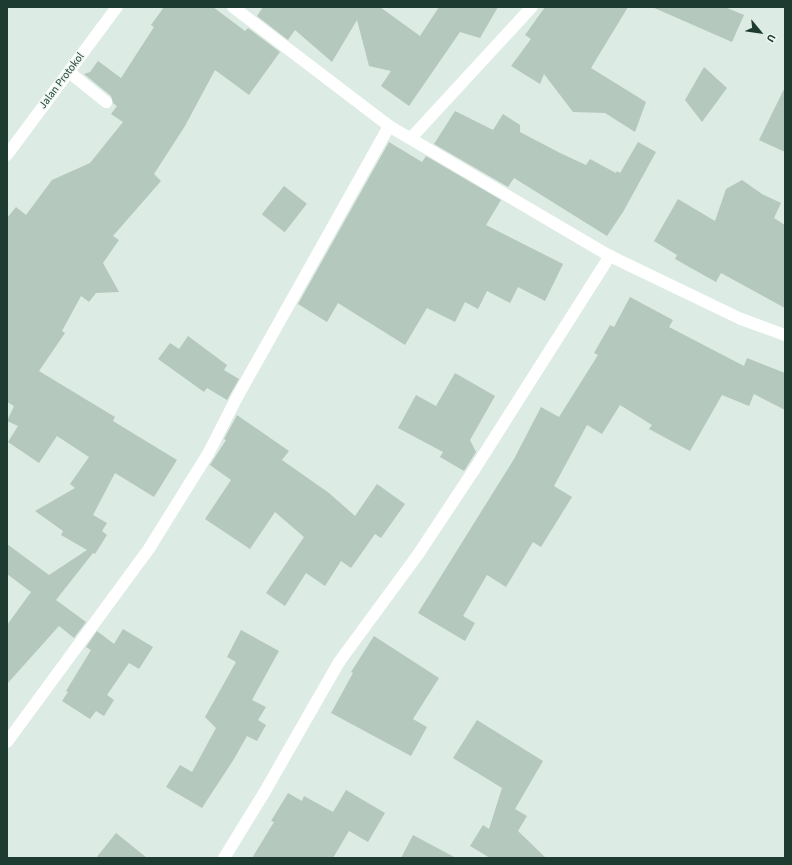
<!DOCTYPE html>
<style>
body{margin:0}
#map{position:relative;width:792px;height:865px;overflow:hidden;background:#dcebe3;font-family:"Source Sans 3",sans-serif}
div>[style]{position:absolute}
.building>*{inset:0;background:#b5c8be;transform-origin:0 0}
.minor>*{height:12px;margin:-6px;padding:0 6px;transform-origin:6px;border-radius:6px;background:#fff}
.tertiary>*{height:12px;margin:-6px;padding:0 6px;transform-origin:6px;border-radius:6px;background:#fff}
span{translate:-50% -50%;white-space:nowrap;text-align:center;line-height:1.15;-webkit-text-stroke:3px #edf7f1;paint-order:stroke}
.street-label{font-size:11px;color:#1d3b30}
.frame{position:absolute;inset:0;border:8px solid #1d3b30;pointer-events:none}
.north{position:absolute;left:740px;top:12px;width:40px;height:40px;-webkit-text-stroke:3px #edf7f1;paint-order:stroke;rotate:119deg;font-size:11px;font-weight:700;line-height:16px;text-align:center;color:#1d3b30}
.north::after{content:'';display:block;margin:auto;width:14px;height:18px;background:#1d3b30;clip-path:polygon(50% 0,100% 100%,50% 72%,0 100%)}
</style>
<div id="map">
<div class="building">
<div style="clip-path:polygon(164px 7px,213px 7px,245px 31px,248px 28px,280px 52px,249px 95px,215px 70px,185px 126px,154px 174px,161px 181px,113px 236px,119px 240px,103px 263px,119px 292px,96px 293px,89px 302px,81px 296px,62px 331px,65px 333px,39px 371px,115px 417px,113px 421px,177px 460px,154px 497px,115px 473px,93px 515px,107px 523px,102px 531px,107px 535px,95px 554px,93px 553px,56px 600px,86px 622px,74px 638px,59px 626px,7px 684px,7px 625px,31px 592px,7px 574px,7px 544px,49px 575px,87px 550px,61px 535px,63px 531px,35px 511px,75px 488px,70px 484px,89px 457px,57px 436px,39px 463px,8px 442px,18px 426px,7px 421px,14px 406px,7px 402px,7px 218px,16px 207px,26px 215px,52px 180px,90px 163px,123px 122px,111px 114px,117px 106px,113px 103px,111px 96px,84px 74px,90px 72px,98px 61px,121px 78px,154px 27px,151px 25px)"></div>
<div style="clip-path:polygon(263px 7px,380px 7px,420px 36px,439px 7px,498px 7px,480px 38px,460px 32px,409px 106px,381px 86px,391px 71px,369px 66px,357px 20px,332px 62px,295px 30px,288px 40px,257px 16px)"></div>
<div style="clip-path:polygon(545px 7px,628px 7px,591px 68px,646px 102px,635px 132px,605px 113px,573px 112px,544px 74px,540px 84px,511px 66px,531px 39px,525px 35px)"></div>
<div style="clip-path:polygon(652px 7px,725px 7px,744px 15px,732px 42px)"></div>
<div style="clip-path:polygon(704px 67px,727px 88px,702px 122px,685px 100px)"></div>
<div style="clip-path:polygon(785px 87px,785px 152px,759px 140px)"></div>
<div style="clip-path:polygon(455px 111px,493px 130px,503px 114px,520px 125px,520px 132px,560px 153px,586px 165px,590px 159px,616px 173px,617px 171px,620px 173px,638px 142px,656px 152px,623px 212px,607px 236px,514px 178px,508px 187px,434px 144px)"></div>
<div style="clip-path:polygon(389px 142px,422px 162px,426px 156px,501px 200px,486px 225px,563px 264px,545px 301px,518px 287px,510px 303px,487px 291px,478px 309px,465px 302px,455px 322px,427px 308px,405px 345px,338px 303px,327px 322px,298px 304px)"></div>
<div style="clip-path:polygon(742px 180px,762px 194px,781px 203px,774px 218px,785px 225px,785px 308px,721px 273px,716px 282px,675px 259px,677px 255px,654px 241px,678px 199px,715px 221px,726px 189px)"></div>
<div style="left:284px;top:186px;width:29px;height:36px;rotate:38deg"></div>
<div style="clip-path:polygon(630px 297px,673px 320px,669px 327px,744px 366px,747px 358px,785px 373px,785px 410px,754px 394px,749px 406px,722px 395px,690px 451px,649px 429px,652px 425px,620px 405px,602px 434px,587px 425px,554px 486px,572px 497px,541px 547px,533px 542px,506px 587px,487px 575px,463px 616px,475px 623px,465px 641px,418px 613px,514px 459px,541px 407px,559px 417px,598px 355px,594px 353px,610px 325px,614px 327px)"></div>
<div style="clip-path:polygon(188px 336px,227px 365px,224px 370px,239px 379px,227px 400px,207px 388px,204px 392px,158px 359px,170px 343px,179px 349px)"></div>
<div style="clip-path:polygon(455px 373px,495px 396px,470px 440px,476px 452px,464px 471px,440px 457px,443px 452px,398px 428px,416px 395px,436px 406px)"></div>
<div style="clip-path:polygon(237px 415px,289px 451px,282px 460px,329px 493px,355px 516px,377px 484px,405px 504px,381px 538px,375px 534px,351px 568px,341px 561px,325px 586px,306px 573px,285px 606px,266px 593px,304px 537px,275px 512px,250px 549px,205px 519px,231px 480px,210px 465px,226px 440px,224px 439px)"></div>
<div style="clip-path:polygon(123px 629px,153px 647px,139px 669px,129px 663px,107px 695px,114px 700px,104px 716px,96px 711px,90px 719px,62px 701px,68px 692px,66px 691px,91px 650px,86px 647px,97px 631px,114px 644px)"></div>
<div style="clip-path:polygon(241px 630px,279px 651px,252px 700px,266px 707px,258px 720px,266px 725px,257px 741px,247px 736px,234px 759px,202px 808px,166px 787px,180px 765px,192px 772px,216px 728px,205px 717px,236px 662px,227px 657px)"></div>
<div style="clip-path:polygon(374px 636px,439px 678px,413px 719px,427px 727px,411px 756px,331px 713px,353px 673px,351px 672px)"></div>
<div style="clip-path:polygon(477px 720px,543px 761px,515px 809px,527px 816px,518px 831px,546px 858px,490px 858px,470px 846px,483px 825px,489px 829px,502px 788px,453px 758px)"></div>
<div style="clip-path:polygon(346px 790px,385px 813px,368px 842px,349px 831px,333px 858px,252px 858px,274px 822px,271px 821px,288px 793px,302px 801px,304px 796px,333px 812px)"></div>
<div style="clip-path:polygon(116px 833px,147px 858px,96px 858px)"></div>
<div style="clip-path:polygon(413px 835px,456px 858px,401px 858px)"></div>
</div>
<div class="minor">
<div style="left:233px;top:7px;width:196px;rotate:37.3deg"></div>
<div style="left:389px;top:126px;width:256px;rotate:30.5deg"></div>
<div style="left:610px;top:256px;width:145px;rotate:25.7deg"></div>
<div style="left:741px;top:319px;width:47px;rotate:20deg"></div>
<div style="left:69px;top:72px;width:48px;rotate:39deg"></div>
<div style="left:411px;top:138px;width:178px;rotate:-47.3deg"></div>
<div style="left:7px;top:742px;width:242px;rotate:-53.7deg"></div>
<div style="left:150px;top:547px;width:110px;rotate:-58.1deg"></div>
<div style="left:208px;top:454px;width:62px;rotate:-63deg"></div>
<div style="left:236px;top:399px;width:313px;rotate:-60.7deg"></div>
<div style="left:224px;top:858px;width:76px;rotate:-58.4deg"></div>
<div style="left:264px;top:793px;width:151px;rotate:-60.2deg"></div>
<div style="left:339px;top:662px;width:135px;rotate:-53.7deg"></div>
<div style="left:419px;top:553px;width:100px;rotate:-56.5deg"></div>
<div style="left:474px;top:470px;width:254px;rotate:-57.6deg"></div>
</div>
<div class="tertiary">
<div style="left:7px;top:155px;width:184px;rotate:-53.4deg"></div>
</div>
<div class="street-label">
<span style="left:62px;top:81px;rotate:-53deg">Jalan Protokol</span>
</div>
<div class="frame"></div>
<div class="north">U</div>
</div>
